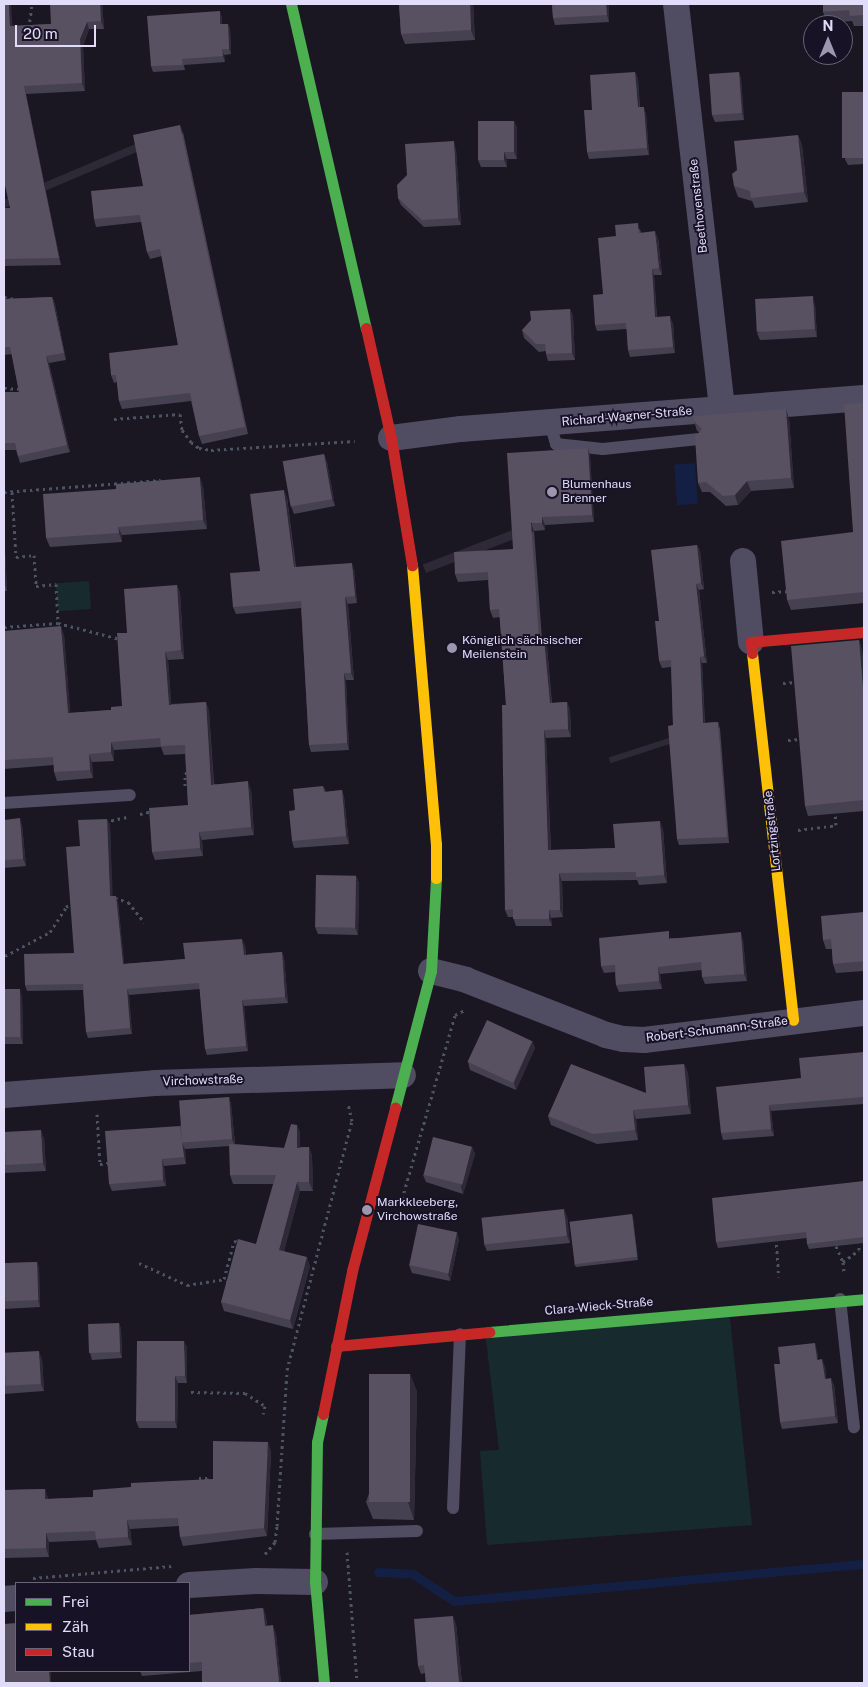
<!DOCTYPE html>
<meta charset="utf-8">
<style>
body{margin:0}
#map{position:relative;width:868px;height:1687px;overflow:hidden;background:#1a1622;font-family:"Public Sans",sans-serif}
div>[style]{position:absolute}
.green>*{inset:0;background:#172b2e;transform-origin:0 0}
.water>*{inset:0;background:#131f43;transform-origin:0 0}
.stream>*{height:9px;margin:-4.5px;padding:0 4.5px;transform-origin:4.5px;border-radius:4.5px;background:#131f43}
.path>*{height:3px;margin-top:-1.5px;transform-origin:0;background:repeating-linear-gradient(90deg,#4b5462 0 2.5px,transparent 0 6.5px)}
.lane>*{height:12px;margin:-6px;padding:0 6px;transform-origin:6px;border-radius:6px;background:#504c62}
.street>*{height:26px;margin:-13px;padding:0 13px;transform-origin:13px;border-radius:13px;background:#504c62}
.fast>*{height:11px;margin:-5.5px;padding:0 5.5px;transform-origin:5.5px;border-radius:5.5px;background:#4caf50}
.slow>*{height:11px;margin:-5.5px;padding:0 5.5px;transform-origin:5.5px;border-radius:5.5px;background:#ffc107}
.jam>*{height:11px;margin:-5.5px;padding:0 5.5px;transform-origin:5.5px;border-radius:5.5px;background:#c62828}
.wall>*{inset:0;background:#464150}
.shaded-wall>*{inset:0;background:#2d2936;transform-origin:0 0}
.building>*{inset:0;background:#575162;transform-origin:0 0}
.dots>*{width:14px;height:14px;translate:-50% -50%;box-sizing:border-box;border:2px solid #181226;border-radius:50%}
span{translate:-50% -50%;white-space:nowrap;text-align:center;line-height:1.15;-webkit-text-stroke:4px #181226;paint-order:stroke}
.street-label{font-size:12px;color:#e2dcfb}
.poi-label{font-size:12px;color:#e2dcfb}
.left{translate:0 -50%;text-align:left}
.frame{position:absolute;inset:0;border:5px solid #e2dcfb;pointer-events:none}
.legend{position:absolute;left:15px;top:1582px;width:175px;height:90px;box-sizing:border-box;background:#181226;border:1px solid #69637b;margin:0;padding:6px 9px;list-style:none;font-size:15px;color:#e2dcfb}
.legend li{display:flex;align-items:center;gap:10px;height:25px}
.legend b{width:25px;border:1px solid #69637b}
.north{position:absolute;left:803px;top:15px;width:50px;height:50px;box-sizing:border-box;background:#181226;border:1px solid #69637b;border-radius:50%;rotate:0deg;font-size:14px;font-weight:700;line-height:20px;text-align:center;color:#e2dcfb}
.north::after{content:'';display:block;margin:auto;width:18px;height:22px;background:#9c97af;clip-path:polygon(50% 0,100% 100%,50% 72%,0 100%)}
.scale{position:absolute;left:15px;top:25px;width:81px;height:22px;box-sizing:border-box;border:2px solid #e2dcfb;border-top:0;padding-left:6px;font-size:15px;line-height:18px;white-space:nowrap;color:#e2dcfb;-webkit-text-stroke:4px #181226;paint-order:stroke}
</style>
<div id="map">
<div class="green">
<div style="left:89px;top:581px;width:28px;height:33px;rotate:86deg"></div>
<div style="clip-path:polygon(729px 1309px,752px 1525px,487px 1545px,480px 1451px,499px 1450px,485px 1331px)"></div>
</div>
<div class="water">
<div style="left:695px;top:463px;width:41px;height:21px;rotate:86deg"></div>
</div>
<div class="stream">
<div style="left:378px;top:1572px;width:35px;rotate:3deg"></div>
<div style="left:413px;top:1574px;width:49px;rotate:33.4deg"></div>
<div style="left:454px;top:1601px;width:412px;rotate:-5.2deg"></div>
</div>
<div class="path">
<div style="left:29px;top:28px;width:24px;rotate:-83deg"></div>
<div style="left:4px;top:297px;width:11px;rotate:10deg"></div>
<div style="left:4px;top:388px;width:17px;rotate:3deg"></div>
<div style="left:114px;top:419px;width:66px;rotate:-4.3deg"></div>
<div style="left:180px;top:414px;width:16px;rotate:83deg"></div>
<div style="left:182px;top:430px;width:15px;rotate:53deg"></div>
<div style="left:191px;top:442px;width:10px;rotate:37deg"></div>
<div style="left:199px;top:448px;width:12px;rotate:9deg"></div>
<div style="left:211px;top:450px;width:144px;rotate:-3.6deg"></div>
<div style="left:4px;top:492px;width:157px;rotate:-4.4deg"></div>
<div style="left:12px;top:492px;width:65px;rotate:86.5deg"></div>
<div style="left:16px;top:557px;width:18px;rotate:-6deg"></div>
<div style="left:34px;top:555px;width:31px;rotate:86deg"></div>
<div style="left:36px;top:586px;width:20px;rotate:-6deg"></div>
<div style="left:56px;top:584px;width:39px;rotate:87deg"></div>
<div style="left:772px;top:592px;width:17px;rotate:-3deg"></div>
<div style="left:4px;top:627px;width:54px;rotate:-4.2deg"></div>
<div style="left:58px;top:623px;width:64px;rotate:14.5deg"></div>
<div style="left:783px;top:683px;width:14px;rotate:-4deg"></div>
<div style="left:788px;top:740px;width:14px;rotate:-4deg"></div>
<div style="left:185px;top:786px;width:13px;rotate:-90deg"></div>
<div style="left:185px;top:773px;width:3px"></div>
<div style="left:140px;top:814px;width:13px;rotate:-13deg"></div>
<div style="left:105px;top:822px;width:22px;rotate:-13deg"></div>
<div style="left:798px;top:830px;width:38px;rotate:-7deg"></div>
<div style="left:836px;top:825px;width:12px;rotate:-95deg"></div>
<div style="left:115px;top:898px;width:14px;rotate:17deg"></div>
<div style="left:128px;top:902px;width:26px;rotate:51deg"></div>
<div style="left:5px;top:956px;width:51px;rotate:-28.1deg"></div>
<div style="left:50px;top:932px;width:30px;rotate:-57deg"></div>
<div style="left:66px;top:907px;width:7px;rotate:-34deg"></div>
<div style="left:97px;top:1114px;width:50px;rotate:86.6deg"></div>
<div style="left:100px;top:1164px;width:10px;rotate:-6deg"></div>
<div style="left:402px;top:1199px;width:191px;rotate:-73.9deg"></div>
<div style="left:455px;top:1015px;width:11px;rotate:-27deg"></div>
<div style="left:776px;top:1238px;width:39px;rotate:86deg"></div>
<div style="left:836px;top:1246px;width:17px;rotate:66deg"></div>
<div style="left:843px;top:1262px;width:10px;rotate:84deg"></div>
<div style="left:843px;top:1262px;width:20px;rotate:-37deg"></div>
<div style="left:859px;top:1250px;width:6px;rotate:-90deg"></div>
<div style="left:139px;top:1263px;width:53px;rotate:24.6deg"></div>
<div style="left:187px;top:1285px;width:37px;rotate:-9deg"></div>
<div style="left:229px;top:1281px;width:5px;rotate:-158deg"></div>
<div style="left:224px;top:1279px;width:39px;rotate:-75deg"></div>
<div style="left:234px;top:1241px;width:5px;rotate:11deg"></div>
<div style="left:191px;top:1392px;width:54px;rotate:1.1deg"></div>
<div style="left:245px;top:1393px;width:24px;rotate:33deg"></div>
<div style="left:265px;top:1406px;width:8px;rotate:104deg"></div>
<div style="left:199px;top:1478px;width:8px"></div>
<div style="left:207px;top:1478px;width:5px;rotate:90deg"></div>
<div style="left:347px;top:1552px;width:131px;rotate:85.6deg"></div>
<div style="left:265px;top:1554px;width:16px;rotate:-50deg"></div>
<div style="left:275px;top:1542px;width:16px;rotate:-83deg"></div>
<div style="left:277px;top:1526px;width:156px;rotate:-86.3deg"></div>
<div style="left:287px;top:1370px;width:257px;rotate:-75.4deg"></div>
<div style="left:352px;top:1121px;width:17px;rotate:-103deg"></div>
<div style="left:33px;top:1578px;width:139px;rotate:-5deg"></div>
</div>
<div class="lane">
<div style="left:550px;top:423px;width:22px;rotate:74deg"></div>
<div style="left:556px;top:444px;width:47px;rotate:6.1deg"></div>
<div style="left:603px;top:449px;width:96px;rotate:-6deg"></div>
<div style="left:4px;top:803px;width:126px;rotate:-3.6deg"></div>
<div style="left:840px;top:1299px;width:129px;rotate:83.8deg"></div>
<div style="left:453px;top:1508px;width:174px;rotate:-87.7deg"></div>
<div style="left:315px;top:1534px;width:102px;rotate:-1.7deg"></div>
</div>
<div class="street">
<div style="left:676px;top:4px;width:408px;rotate:83.5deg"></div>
<div style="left:391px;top:438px;width:71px;rotate:-7.3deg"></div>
<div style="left:461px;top:429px;width:404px;rotate:-4.4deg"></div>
<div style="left:743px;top:561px;width:81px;rotate:84.4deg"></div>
<div style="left:431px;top:971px;width:36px;rotate:14deg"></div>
<div style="left:466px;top:980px;width:150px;rotate:21.4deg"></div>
<div style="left:606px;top:1035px;width:18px;rotate:13deg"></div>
<div style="left:624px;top:1039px;width:20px;rotate:3deg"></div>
<div style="left:644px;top:1040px;width:222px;rotate:-7deg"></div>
<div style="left:4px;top:1095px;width:151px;rotate:-4.5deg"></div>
<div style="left:155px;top:1083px;width:248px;rotate:-1.8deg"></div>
<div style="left:189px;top:1585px;width:67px;rotate:-3.4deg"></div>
<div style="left:256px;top:1581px;width:59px;rotate:1deg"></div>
<div style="left:4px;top:1599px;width:12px;rotate:-5deg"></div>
</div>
<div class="fast">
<div style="left:291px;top:4px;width:333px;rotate:77deg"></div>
<div style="left:395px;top:1108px;width:142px;rotate:-75.3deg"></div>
<div style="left:431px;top:971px;width:93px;rotate:-86.9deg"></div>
<div style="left:489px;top:1332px;width:376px;rotate:-5deg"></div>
<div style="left:323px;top:1414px;width:29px;rotate:102deg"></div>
<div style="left:317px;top:1442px;width:140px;rotate:90.8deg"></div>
<div style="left:315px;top:1582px;width:101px;rotate:84.9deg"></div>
</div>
<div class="slow">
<div style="left:412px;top:565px;width:280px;rotate:85.1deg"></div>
<div style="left:436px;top:844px;width:34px;rotate:90deg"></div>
<div style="left:752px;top:653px;width:369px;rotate:83.6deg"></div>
</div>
<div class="jam">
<div style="left:366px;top:328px;width:113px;rotate:77.2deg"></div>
<div style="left:391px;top:438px;width:129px;rotate:80.6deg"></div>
<div style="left:752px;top:653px;width:11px;rotate:-95deg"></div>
<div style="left:751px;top:642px;width:113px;rotate:-5.1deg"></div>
<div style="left:336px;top:1346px;width:154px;rotate:-5.2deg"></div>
<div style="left:323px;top:1414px;width:146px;rotate:-78.5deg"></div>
<div style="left:352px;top:1271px;width:169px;rotate:-75.2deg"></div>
</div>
<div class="wall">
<div style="clip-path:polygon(102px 4px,104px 29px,89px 29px,83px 46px,85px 91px,26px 94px,61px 265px,4px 266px,4px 208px,10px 208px,12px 26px,51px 24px)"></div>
<div style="clip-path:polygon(399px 4px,473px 4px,475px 40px,405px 44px,401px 34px)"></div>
<div style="clip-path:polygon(552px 4px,609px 4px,609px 22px,555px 25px,553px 18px)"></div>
<div style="clip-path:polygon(864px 4px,864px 26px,854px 26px,852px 21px,827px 23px,823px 12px)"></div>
<div style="clip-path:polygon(222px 17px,222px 24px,228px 24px,230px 29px,231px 54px,224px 55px,225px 62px,184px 65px,185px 70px,153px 72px,151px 66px)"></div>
<div style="clip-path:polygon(635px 72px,638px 79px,640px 107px,646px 114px,649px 155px,589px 159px,587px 152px,592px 110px)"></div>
<div style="clip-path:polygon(739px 72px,741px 79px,744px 120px,715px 122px,712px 115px)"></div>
<div style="clip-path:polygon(864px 92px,864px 164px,848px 165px,845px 159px)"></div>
<div style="clip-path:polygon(514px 121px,517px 128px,517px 159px,507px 159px,507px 167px,481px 167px,478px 160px)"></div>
<div style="clip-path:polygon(183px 132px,248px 434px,202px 444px,199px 436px,191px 401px,122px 409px,119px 401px,117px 382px,114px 383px,111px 375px,178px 345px,162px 256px,150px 259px,147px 252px,141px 222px,96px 227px,94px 219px,143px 186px)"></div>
<div style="clip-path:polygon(798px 135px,802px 145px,808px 202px,755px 208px,752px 201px,738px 197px,734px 186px)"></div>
<div style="clip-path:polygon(456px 149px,461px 225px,424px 227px,401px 205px,398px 198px)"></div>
<div style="clip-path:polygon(640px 229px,641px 233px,658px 238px,662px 275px,654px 275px,657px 317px,673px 323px,675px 353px,630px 357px,628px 350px,627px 329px,597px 331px,595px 325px,603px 294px,616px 236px)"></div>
<div style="clip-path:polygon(52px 297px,55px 304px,66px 360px,49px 363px,70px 452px,20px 463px,16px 450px,4px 450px,4px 392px,19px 392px,12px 354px,4px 355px,4px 299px)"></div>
<div style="clip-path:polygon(815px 304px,817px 337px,760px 340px,757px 333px)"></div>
<div style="clip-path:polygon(570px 309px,573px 316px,575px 360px,548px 361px,546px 354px,546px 351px,539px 352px,524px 338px,522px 330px)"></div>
<div style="clip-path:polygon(864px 402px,864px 603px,791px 610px,787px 600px,853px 532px,862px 403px)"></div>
<div style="clip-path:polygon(789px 419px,794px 488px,751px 491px,738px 505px,726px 506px,710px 492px,702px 492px,698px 483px,699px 432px,697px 431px,694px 421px)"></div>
<div style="clip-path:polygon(588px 448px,590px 456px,594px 522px,545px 525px,545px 530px,534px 531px,542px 639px,544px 639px,547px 646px,552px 703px,567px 702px,570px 710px,571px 737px,546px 738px,551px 850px,615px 848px,663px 829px,667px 883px,639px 885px,637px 880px,562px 881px,563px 917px,551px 918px,552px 926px,516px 926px,513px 917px,508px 917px,505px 910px,506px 705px,500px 617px,493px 618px,490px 610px,488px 580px,458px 582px,455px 574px,513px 549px)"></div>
<div style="clip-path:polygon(324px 454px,327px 462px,335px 506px,294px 514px,291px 506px)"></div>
<div style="clip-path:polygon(203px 486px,207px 529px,122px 535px,122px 542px,50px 547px,46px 538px)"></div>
<div style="clip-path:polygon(287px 497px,296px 567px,354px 569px,357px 603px,348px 604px,354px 680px,346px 680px,349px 750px,311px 752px,309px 745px,301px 608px,236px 614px,233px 607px,260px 571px)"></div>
<div style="clip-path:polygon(4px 531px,7px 591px,4px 591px)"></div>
<div style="clip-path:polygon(697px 545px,700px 551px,704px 589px,699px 590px,707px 663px,702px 663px,705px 723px,718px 722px,720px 728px,729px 843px,679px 845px,677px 839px,673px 725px,671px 667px,662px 668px,659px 661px,659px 621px)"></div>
<div style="clip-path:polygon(177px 585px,180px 593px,184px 659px,168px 660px,171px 704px,206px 702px,209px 711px,214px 784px,251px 790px,254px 835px,202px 840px,203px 856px,155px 860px,152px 852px,188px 805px,185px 754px,164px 755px,161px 747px,114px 750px,114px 761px,92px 762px,93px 778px,57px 781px,54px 772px,54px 765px,4px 769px,4px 631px,64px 635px,70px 713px,111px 710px,122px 706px,127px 633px)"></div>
<div style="clip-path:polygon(859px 640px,862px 650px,864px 671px,864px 811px,808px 816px,805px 806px)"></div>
<div style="clip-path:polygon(323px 786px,326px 792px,342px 790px,344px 797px,349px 844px,294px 848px,292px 841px,295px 810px)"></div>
<div style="clip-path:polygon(107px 819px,110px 825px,112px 896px,118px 902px,124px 964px,185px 959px,245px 945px,246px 955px,282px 952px,284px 958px,288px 1003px,244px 1006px,248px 1051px,207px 1055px,205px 1049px,200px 989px,129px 995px,132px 1034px,88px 1038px,86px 1032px,83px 990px,27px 991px,25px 985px,74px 953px,80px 846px)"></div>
<div style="clip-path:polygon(4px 820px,22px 825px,26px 866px,4px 868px)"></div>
<div style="clip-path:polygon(356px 876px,359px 883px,358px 935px,318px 934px,315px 927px)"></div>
<div style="clip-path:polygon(864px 912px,864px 971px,836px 973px,833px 964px,832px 949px,826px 949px,823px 940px)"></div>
<div style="clip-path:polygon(671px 938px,743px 940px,747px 981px,705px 984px,702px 977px,702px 970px,660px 974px,662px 989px,619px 992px,616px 985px,615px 972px,604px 973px,601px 966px)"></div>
<div style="clip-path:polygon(4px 989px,22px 996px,23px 1044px,4px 1044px)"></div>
<div style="clip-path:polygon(532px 1041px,535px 1048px,516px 1090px,470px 1070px,468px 1062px)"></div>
<div style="clip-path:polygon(864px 1052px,864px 1104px,771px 1111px,774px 1136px,723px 1140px,721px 1133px,801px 1078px)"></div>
<div style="clip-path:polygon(684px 1064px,688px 1073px,691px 1114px,636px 1119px,638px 1140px,597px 1144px,551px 1125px,548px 1116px,646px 1093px)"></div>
<div style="clip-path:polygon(229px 1097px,231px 1104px,235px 1144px,284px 1148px,297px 1125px,300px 1133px,300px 1147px,309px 1147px,312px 1156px,313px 1191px,300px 1191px,284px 1251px,310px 1266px,293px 1329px,224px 1311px,221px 1302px,256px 1244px,273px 1184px,233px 1184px,230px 1175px,230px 1146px,185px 1149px,186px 1164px,164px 1166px,166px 1186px,112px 1191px,109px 1184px,180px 1126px)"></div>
<div style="clip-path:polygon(4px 1132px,44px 1138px,46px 1171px,4px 1173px)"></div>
<div style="clip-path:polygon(472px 1147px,475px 1154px,463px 1194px,426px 1182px,423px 1175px)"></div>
<div style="clip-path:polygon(864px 1181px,864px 1243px,809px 1249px,807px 1244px,807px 1238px,718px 1248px,716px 1242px)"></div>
<div style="clip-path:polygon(632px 1214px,633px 1218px,638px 1260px,576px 1267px,574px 1264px)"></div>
<div style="clip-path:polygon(567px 1216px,570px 1243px,487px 1251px,484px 1244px)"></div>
<div style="clip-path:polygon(459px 1239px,450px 1281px,412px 1273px,409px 1265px)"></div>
<div style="clip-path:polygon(37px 1262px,39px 1269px,40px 1307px,4px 1309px,4px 1263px)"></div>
<div style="clip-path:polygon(119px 1323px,121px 1329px,122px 1358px,92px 1360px,90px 1353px)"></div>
<div style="clip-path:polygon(187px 1347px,187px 1383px,178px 1383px,177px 1428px,139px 1428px,136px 1421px)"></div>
<div style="clip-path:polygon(817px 1350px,818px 1360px,825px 1366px,826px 1379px,834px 1385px,838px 1423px,782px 1429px,780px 1422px,780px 1364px)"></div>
<div style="clip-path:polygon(4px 1354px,42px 1359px,44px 1391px,4px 1394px)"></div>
<div style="clip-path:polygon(410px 1374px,417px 1392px,414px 1520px,373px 1519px,366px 1502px)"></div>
<div style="clip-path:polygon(271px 1451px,267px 1536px,183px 1546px,180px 1537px,179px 1526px,130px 1529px,132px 1545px,99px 1548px,96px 1540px,49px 1542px,49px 1557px,4px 1558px,4px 1490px,45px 1489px,48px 1499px,93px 1497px,131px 1487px,213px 1479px)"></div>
<div style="clip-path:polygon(263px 1608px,266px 1617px,267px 1626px,276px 1634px,281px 1683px,202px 1683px,202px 1671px,142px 1676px,140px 1671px,189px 1671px,189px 1615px)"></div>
<div style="clip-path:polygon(456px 1624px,462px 1683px,426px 1683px,425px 1673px,421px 1674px,418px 1666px)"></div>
</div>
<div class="shaded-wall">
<div style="clip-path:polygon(9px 4px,11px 4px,13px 33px,10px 26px)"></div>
<div style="clip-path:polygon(100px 4px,102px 4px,104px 29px,101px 21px)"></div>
<div style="clip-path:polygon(470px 4px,473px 4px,475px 40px,471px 30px)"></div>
<div style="clip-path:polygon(606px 4px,609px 4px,609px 22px,607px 15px)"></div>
<div style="clip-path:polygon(220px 11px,222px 17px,222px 29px,220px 24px)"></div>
<div style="clip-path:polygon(87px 22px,89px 29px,83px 46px,85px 91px,82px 83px,80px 39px)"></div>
<div style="clip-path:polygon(228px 24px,230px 29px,231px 54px,229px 49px)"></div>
<div style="clip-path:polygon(222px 49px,224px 55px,225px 62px,223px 56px)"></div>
<div style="clip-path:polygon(635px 72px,638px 79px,640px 114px,638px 107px)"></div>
<div style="clip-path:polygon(739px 72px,741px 79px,744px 120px,742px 113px)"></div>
<div style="clip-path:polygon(24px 86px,26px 94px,61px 265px,59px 258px)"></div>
<div style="clip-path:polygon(644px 107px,646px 114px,649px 155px,647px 148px)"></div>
<div style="clip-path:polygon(514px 121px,517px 128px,517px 159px,514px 152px)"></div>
<div style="left:180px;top:125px;width:8px;height:309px;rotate:67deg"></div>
<div style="clip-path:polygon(798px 135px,802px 145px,808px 202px,804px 192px)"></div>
<div style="clip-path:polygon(454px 141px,456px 149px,461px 225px,458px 218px)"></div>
<div style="clip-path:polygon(504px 152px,507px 159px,507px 167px,504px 160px)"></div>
<div style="clip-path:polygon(655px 231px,658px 238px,662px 275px,659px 268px)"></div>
<div style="clip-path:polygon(652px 269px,654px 275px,657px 323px,655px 317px)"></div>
<div style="clip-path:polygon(813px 296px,815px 304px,817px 337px,815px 329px)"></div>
<div style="clip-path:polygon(52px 297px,55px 304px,66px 360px,64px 353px)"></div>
<div style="clip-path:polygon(570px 309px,573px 316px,575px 360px,572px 353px)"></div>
<div style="clip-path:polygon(670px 316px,673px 323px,675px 353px,673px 347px)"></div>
<div style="clip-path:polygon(46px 356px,49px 363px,70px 452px,67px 445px)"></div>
<div style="clip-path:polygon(786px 409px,789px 419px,794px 488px,791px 478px)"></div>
<div style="clip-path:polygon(588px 448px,590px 456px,594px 522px,592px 515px)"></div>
<div style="clip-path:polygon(324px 454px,327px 462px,335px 506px,332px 499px)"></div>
<div style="clip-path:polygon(200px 477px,203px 486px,207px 529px,203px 520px)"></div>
<div style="clip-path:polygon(747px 481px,751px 491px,738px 505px,735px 495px)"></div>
<div style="clip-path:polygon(284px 490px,287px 497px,296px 574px,294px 567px)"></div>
<div style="clip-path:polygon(542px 517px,545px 525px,545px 530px,542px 523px)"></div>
<div style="left:531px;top:523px;width:9px;height:116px;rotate:69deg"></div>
<div style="clip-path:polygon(118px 527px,122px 535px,122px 542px,119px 533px)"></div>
<div style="clip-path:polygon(4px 531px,7px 591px,4px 581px)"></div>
<div style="clip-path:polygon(697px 545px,700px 551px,704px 589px,701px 583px)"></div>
<div style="clip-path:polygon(352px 563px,354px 569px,357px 603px,355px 596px)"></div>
<div style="clip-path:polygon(696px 584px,699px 590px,707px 663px,704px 656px)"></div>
<div style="clip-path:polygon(177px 585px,180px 593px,184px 659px,181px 650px)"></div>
<div style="clip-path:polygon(345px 597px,348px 604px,354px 680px,351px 673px)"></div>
<div style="clip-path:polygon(61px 626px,64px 635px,71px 721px,68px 713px)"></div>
<div style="clip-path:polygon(544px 639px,547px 646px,552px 711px,550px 703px)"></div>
<div style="clip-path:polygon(859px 640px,862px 650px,864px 671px,864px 701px)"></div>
<div style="clip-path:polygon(165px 652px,168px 660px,172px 713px,169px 705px)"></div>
<div style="clip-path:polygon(700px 657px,702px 663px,705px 730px,703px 723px)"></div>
<div style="clip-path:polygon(344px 673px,346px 680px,349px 750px,347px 743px)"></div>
<div style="clip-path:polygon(206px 702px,209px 711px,214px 793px,211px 785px)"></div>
<div style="clip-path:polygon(567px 702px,570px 710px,571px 737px,568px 729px)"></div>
<div style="left:718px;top:722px;width:6px;height:115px;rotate:72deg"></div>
<div style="clip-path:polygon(544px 730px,546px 738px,551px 857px,548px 850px)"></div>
<div style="clip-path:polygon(111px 742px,114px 750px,114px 761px,111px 752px)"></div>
<div style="clip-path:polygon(89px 754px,92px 762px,93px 778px,90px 770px)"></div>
<div style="clip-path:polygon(248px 781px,251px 790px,254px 835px,251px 827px)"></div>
<div style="clip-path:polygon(342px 790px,344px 797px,349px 844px,346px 836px)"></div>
<div style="clip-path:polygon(20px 818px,22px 825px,26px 866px,23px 859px)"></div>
<div style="clip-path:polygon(107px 819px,110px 825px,113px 902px,110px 896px)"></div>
<div style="clip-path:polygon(660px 821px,663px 829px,667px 883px,664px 875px)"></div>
<div style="clip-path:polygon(199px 832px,202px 840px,203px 856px,200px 848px)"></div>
<div style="clip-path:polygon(559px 873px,562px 881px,563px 917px,560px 910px)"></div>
<div style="clip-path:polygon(356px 876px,359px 883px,358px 935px,355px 927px)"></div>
<div style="clip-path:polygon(116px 896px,118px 902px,125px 970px,123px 964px)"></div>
<div style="clip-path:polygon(549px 910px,551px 918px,552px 926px,549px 919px)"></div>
<div style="clip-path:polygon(741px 932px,743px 940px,747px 981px,744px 974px)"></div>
<div style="clip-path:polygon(242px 939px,245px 945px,246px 961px,244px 955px)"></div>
<div style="clip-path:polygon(282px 952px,284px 958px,288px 1003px,285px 997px)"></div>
<div style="clip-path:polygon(658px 967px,660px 974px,662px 989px,659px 981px)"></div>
<div style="clip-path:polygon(20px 989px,22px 996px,23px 1044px,21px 1037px)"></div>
<div style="clip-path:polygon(127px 989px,129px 995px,132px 1034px,130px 1028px)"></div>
<div style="clip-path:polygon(242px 1000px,244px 1006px,248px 1051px,246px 1046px)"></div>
<div style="clip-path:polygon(532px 1041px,535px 1048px,516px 1090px,514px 1083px)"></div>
<div style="clip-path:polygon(684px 1064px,688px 1073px,691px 1114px,688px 1105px)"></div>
<div style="clip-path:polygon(229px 1097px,231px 1104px,235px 1146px,232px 1139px)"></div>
<div style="clip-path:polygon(769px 1105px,771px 1111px,774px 1136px,771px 1129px)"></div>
<div style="clip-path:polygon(633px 1110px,636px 1119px,638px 1140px,635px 1130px)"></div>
<div style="clip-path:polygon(297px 1125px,300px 1133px,300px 1156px,297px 1148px)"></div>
<div style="clip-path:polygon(41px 1130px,44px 1138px,46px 1171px,43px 1163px)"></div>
<div style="clip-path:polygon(182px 1143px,185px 1149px,186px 1164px,184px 1157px)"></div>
<div style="clip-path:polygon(309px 1147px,312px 1156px,313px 1191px,309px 1182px)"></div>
<div style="clip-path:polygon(472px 1147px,475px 1154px,463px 1194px,461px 1187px)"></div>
<div style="clip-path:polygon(162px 1159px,164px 1166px,166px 1186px,163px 1180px)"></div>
<div style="clip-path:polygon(297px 1182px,300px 1191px,282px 1259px,279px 1250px)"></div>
<div style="clip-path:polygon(564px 1209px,567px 1216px,570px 1243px,567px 1236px)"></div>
<div style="clip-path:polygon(632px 1214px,633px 1218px,638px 1260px,637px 1257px)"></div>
<div style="clip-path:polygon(457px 1232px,459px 1239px,450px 1281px,448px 1274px)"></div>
<div style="clip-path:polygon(307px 1257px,310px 1266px,293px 1329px,290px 1320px)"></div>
<div style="clip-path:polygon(37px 1262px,39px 1269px,40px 1307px,38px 1300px)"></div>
<div style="clip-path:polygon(119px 1323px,121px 1329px,122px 1358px,120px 1352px)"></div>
<div style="clip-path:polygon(184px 1341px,187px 1347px,187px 1383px,185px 1376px)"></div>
<div style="clip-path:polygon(815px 1343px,817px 1350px,819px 1366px,817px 1360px)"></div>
<div style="clip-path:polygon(39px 1351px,42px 1359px,44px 1391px,41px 1384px)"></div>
<div style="clip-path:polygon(822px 1359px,825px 1366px,827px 1385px,825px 1379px)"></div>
<div style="clip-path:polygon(410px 1374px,417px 1392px,414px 1520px,408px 1502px)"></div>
<div style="clip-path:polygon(175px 1376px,178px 1383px,177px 1428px,175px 1421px)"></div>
<div style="clip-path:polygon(831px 1378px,834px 1385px,838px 1423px,835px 1416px)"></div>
<div style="clip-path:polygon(268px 1442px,271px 1451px,267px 1536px,264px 1528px)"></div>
<div style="clip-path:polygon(45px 1489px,48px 1498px,48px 1507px,45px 1499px)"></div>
<div style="clip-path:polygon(127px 1520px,130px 1529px,132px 1545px,128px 1537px)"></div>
<div style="clip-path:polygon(46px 1533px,49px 1542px,49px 1557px,46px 1548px)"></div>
<div style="clip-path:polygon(263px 1608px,266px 1617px,268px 1635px,265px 1626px)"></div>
<div style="clip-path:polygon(453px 1616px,456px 1624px,462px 1683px,459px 1683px)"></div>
<div style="clip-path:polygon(273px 1625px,276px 1634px,281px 1683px,279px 1683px)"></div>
<div style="left:49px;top:1671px;width:2px;height:12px"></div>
</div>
<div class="building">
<div style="clip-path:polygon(4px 4px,9px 4px,10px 26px,51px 24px,50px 4px,100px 4px,101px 21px,87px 22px,80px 39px,82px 83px,24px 86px,59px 258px,4px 259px,4px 208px,10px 208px,4px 181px)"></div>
<div style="clip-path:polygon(399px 4px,470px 4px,471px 30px,401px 34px)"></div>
<div style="clip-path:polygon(552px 4px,606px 4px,607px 15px,553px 18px)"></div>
<div style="clip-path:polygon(823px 4px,864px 4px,864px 15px,850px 16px,849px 10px,823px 12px)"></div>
<div style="clip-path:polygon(220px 11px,220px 24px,228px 24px,229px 49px,222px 49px,223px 56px,182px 59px,183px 65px,151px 66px,147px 16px)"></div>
<div style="clip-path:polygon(635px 72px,638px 107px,644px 107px,647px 148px,587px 152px,584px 110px,592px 110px,590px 75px)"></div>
<div style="left:739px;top:72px;width:41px;height:30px;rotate:86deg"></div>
<div style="left:864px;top:92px;width:66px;height:22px;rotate:90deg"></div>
<div style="clip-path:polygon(478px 121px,514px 121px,514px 152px,504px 152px,504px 160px,478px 160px)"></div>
<div style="clip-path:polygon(180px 125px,245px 427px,199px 436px,190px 393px,119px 401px,116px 375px,111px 375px,109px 353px,178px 345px,160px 249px,147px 252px,140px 215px,94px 219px,91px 191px,143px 186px,133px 135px)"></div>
<div style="clip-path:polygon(798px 135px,804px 192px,751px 198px,750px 191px,734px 186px,732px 174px,737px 170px,734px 141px)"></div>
<div style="clip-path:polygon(454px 141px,458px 218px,422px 220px,398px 198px,397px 185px,407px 175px,405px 144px)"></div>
<div style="clip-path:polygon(638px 223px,639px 233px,655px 231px,659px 268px,652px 269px,655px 317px,670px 316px,673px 347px,628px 350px,626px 323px,595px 325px,593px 295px,603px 294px,598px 238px,616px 236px,615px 225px)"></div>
<div style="left:813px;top:296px;width:33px;height:58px;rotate:87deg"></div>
<div style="clip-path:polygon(52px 297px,64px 353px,46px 356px,67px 445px,18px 456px,15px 443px,4px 443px,4px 392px,19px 392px,10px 347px,4px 347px,4px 299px)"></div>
<div style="clip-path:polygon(570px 309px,572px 353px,546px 354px,545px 344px,536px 344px,522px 330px,531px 320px,530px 311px)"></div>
<div style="clip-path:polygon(864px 402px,864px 592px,787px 600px,781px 541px,853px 532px,844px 404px,862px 403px)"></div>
<div style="clip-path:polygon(786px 409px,791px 478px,747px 481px,735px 495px,723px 496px,706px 482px,698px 483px,695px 437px,702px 429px,694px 421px,693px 416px)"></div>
<div style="clip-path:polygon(588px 448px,592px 515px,542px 517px,542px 523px,531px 523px,539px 639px,544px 639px,550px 703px,567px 702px,568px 729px,544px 730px,548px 850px,615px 848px,613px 824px,660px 821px,664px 875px,636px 877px,636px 872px,559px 873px,560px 910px,549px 910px,549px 919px,513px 919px,513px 909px,505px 910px,502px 705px,506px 705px,499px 609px,490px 610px,488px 572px,455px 574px,454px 552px,513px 549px,507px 453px)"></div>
<div style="left:324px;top:454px;width:46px;height:42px;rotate:80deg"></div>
<div style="clip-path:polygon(200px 477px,203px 520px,118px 527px,119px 533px,46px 538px,43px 494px,116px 489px,116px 484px)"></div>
<div style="clip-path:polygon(284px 490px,294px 567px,352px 563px,355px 596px,345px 597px,351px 673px,344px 673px,347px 743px,309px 745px,301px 601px,233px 607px,230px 573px,260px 571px,250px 494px)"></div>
<div style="clip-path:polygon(697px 545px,701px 583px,696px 584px,704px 656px,700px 657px,703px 723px,718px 722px,727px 837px,677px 839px,668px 726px,673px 725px,671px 660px,659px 661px,655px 621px,659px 621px,651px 550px)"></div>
<div style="clip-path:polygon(177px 585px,181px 650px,165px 652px,169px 705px,206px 702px,211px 785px,248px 781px,251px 827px,199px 832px,200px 848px,152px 852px,149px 808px,188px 805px,185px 745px,161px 746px,160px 738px,111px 742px,111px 752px,89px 754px,90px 770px,54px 772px,53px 757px,4px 760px,4px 631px,61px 626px,68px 713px,111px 710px,111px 707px,122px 706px,117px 633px,127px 633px,124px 589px)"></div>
<div style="clip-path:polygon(859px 640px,864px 701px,864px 800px,805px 806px,791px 646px)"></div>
<div style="clip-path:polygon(323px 786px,324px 792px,342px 790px,346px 836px,292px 841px,289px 811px,295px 810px,293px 789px)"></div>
<div style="clip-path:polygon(20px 818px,23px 859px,4px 860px,4px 820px)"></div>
<div style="clip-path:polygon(107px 819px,110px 896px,116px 896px,123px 964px,185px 959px,183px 943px,242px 939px,244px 955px,282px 952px,285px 997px,242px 1000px,246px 1046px,205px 1049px,199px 983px,127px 989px,130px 1028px,86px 1032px,83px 984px,25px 985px,24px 954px,74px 953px,66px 847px,80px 846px,78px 820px)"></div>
<div style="left:316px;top:875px;width:40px;height:52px;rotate:1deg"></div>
<div style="clip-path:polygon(864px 912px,864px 961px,833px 964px,831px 939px,823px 940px,821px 916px)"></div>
<div style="clip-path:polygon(669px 931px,669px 939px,741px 932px,744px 974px,702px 977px,701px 962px,658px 967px,659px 981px,616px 985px,615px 965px,601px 966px,599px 938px)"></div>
<div style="left:4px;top:989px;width:16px;height:48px"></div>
<div style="left:487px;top:1020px;width:50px;height:46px;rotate:25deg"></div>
<div style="clip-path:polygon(864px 1052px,864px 1097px,769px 1105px,771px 1129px,721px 1133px,716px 1087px,801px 1078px,799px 1058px)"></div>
<div style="clip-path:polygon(571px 1064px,646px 1093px,644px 1067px,684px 1064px,688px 1105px,633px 1110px,635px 1130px,593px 1134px,548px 1116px)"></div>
<div style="left:229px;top:1097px;width:42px;height:50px;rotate:86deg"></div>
<div style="clip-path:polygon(291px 1124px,297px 1125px,297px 1148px,309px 1147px,309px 1182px,297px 1182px,279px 1250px,307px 1257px,290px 1320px,221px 1302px,238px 1239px,256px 1244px,276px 1175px,230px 1175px,229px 1144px,284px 1148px)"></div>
<div style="clip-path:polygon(180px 1126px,184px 1157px,162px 1159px,163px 1180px,109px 1184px,105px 1131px)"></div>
<div style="left:41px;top:1130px;width:33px;height:37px;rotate:87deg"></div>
<div style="left:433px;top:1137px;width:40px;height:39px;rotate:14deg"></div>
<div style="clip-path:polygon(864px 1181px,864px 1237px,807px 1244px,806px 1232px,716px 1242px,712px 1198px)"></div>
<div style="left:564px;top:1209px;width:27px;height:83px;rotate:84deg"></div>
<div style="left:632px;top:1214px;width:43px;height:63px;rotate:83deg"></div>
<div style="left:418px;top:1224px;width:40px;height:42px;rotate:12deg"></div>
<div style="left:37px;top:1262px;width:38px;height:33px;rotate:88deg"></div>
<div style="left:119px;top:1323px;width:29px;height:31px;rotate:88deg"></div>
<div style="clip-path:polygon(137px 1341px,184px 1341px,185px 1376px,175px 1376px,175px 1421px,136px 1421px)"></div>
<div style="clip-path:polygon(815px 1343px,817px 1360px,822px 1359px,825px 1379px,831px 1378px,835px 1416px,780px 1422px,774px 1364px,780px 1364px,778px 1347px)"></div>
<div style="left:39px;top:1351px;width:33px;height:35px;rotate:87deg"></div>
<div style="left:369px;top:1374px;width:41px;height:128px"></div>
<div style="clip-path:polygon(213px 1441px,268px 1442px,264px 1528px,180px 1537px,178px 1518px,127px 1520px,128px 1537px,96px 1539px,95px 1531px,46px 1533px,46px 1548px,4px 1549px,4px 1490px,45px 1489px,45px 1499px,93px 1497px,93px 1490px,131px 1487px,131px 1483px,213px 1479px)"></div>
<div style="clip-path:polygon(263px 1608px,265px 1626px,273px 1625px,279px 1682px,271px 1683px,202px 1683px,202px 1662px,189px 1663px,189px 1615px)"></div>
<div style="clip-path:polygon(453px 1616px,459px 1683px,426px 1683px,424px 1665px,418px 1666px,414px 1619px)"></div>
<div style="clip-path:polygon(16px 1623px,16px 1671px,49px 1671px,50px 1683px,4px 1683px,4px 1624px)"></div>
</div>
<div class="dots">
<div style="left:552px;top:492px;background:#9c97af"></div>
<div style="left:452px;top:648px;background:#9c97af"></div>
<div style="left:367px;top:1210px;background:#9c97af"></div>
</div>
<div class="street-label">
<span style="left:699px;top:206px;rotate:-96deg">Beethovenstraße</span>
<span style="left:627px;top:417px;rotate:-5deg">Richard-Wagner-Straße</span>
<span style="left:773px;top:831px;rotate:-96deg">Lortzingstraße</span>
<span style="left:717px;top:1030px;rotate:-7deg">Robert-Schumann-Straße</span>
<span style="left:203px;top:1081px;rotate:-2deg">Virchowstraße</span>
<span style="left:599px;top:1307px;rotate:-5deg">Clara-Wieck-Straße</span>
</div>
<div class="poi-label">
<span class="left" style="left:562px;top:492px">Blumenhaus<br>Brenner</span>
<span class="left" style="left:462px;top:648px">Königlich sächsischer<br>Meilenstein</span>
<span class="left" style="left:377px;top:1210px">Markkleeberg,<br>Virchowstraße</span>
</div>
<div class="frame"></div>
<ul class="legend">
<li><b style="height:6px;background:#4caf50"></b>Frei</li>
<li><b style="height:6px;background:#ffc107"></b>Zäh</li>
<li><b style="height:6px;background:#c62828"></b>Stau</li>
</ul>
<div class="north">N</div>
<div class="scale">20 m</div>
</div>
